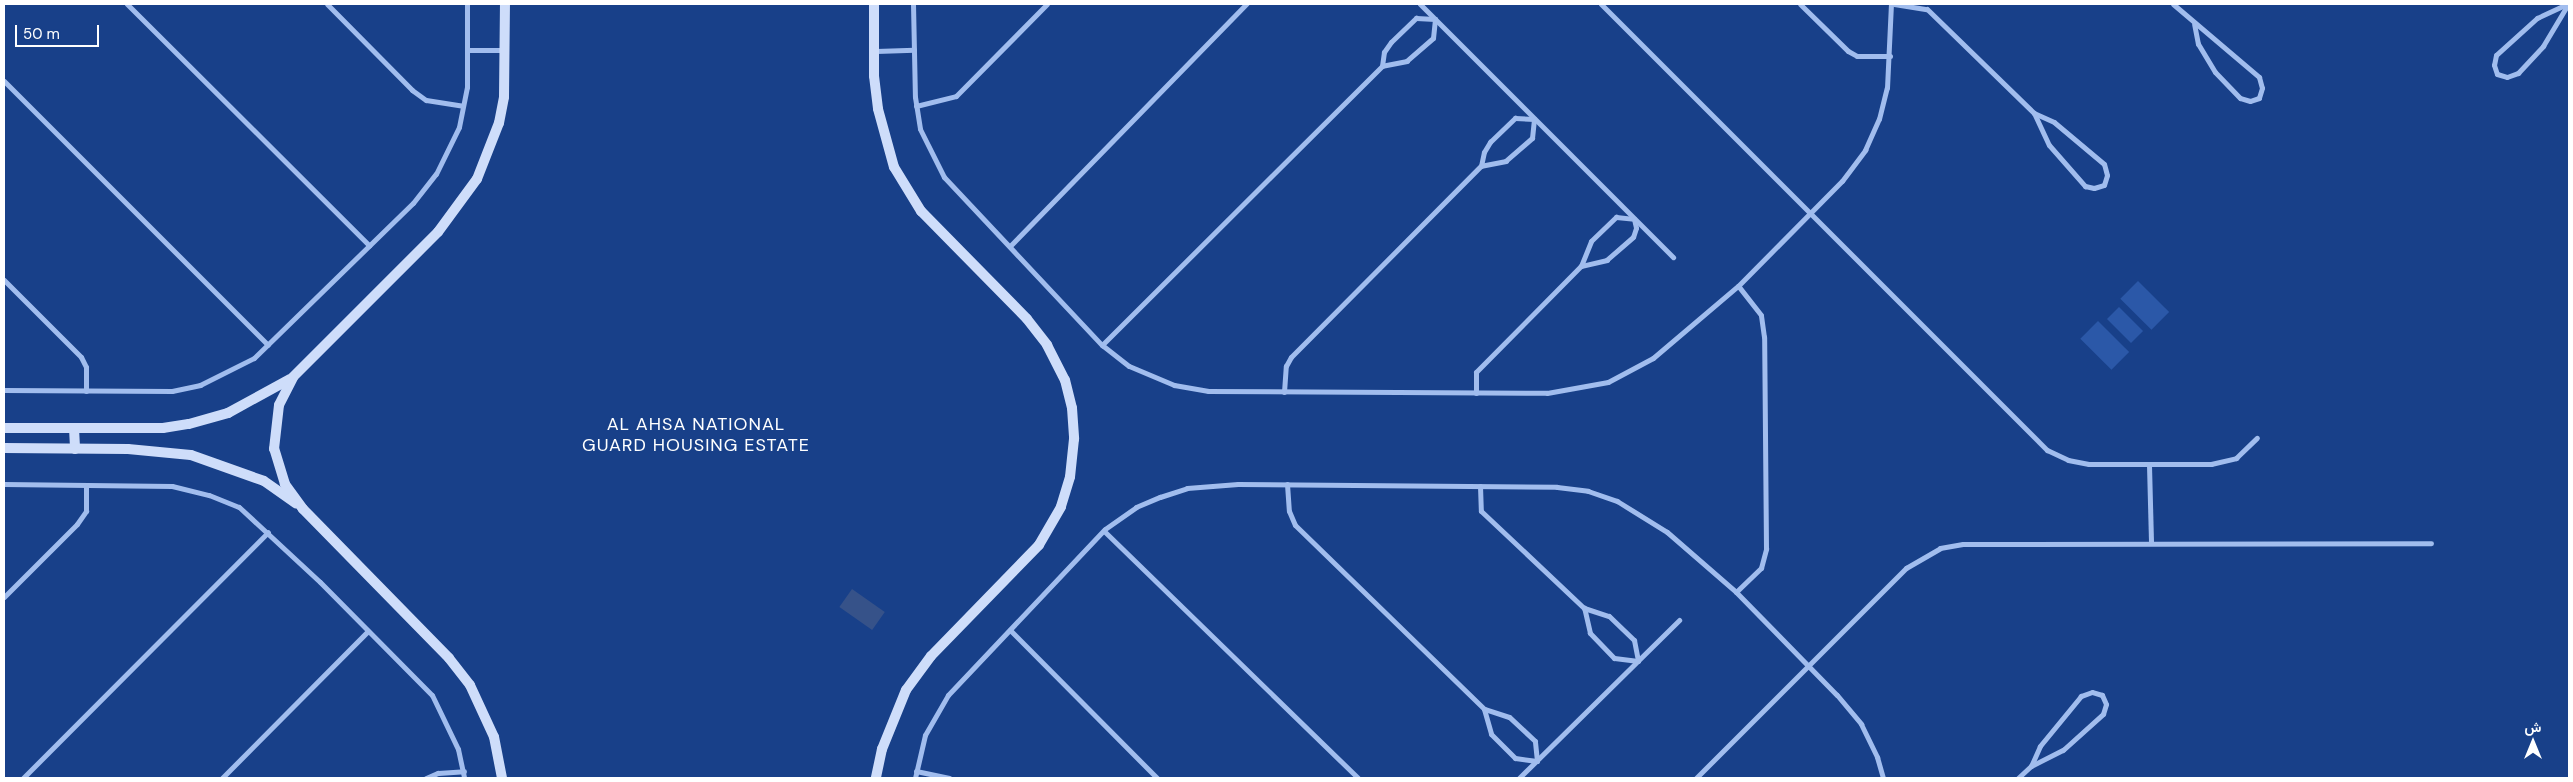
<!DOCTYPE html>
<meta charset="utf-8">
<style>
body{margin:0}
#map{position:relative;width:2573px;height:782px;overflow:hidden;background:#184089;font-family:"DM Sans",Vazirmatn,sans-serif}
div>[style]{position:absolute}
.green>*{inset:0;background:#2b58a8;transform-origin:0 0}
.water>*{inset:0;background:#365289;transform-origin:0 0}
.street>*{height:5px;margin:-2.5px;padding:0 2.5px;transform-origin:2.5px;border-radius:2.5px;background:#a1bdee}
.secondary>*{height:10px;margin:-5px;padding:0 5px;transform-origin:5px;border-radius:5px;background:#ceddfa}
span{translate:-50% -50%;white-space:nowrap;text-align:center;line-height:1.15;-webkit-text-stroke:4px #184089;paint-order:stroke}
.neighbourhood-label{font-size:18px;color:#fff;letter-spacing:1px}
.frame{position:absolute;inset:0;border:5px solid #fff;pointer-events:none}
.north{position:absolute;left:2508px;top:717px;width:50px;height:50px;-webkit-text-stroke:4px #184089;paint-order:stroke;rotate:0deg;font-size:14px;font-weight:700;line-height:20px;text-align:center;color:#fff}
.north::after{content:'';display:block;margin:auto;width:18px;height:22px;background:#fff;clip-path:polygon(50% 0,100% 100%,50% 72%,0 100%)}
.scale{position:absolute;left:15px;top:25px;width:84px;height:22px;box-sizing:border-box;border:2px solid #fff;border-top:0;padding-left:6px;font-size:15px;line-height:18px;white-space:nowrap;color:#fff;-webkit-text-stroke:4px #184089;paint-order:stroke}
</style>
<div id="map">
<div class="green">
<div style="left:2138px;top:281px;width:44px;height:25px;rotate:45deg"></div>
<div style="left:2119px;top:307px;width:34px;height:17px;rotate:45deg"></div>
<div style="left:2098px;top:321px;width:44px;height:25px;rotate:45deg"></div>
</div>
<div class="water">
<div style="left:852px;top:589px;width:40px;height:22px;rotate:35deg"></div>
</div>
<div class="street">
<div style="left:127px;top:4px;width:342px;rotate:44.9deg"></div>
<div style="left:327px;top:4px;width:121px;rotate:45.3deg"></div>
<div style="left:412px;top:90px;width:17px;rotate:36deg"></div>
<div style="left:426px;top:100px;width:37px;rotate:9deg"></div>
<div style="left:913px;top:4px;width:93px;rotate:88.8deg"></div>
<div style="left:915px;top:97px;width:32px;rotate:81deg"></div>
<div style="left:920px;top:129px;width:54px;rotate:63.4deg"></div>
<div style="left:944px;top:177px;width:231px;rotate:46.8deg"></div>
<div style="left:1102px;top:345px;width:34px;rotate:38deg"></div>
<div style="left:1129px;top:366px;width:49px;rotate:22.9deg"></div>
<div style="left:1174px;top:385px;width:35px;rotate:10deg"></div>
<div style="left:1208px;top:391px;width:339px;rotate:0.3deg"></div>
<div style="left:1547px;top:393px;width:62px;rotate:-10.2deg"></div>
<div style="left:1608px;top:382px;width:51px;rotate:-28.1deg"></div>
<div style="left:1653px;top:358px;width:111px;rotate:-40.3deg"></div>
<div style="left:1738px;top:286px;width:148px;rotate:-45.3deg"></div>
<div style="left:1842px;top:181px;width:39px;rotate:-53deg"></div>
<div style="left:1865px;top:150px;width:34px;rotate:-66deg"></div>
<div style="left:1879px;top:119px;width:32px;rotate:-76deg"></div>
<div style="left:1887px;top:88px;width:84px;rotate:-87.3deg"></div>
<div style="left:1420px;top:4px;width:358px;rotate:45deg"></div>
<div style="left:1601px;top:4px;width:631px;rotate:45deg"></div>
<div style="left:2047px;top:450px;width:23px;rotate:25deg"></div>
<div style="left:2068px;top:460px;width:21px;rotate:11deg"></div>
<div style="left:2089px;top:464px;width:122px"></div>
<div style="left:2211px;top:464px;width:26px;rotate:-13deg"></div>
<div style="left:2236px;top:458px;width:29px;rotate:-44deg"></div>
<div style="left:1800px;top:4px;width:67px;rotate:44.4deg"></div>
<div style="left:1848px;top:51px;width:10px;rotate:29deg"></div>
<div style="left:1857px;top:56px;width:33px"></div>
<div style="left:1894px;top:4px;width:33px;rotate:9deg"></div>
<div style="left:1927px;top:9px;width:149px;rotate:44.2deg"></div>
<div style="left:2034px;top:113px;width:35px;rotate:65deg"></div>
<div style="left:2049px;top:145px;width:55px;rotate:48.7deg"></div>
<div style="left:2085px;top:186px;width:9px;rotate:13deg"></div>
<div style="left:2094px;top:188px;width:10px;rotate:-17deg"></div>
<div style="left:2104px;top:185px;width:10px;rotate:-73deg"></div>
<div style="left:2107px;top:175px;width:11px;rotate:-105deg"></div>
<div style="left:2104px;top:164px;width:65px;rotate:-140deg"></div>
<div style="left:2054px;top:122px;width:22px;rotate:-156deg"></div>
<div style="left:2173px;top:4px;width:113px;rotate:40.3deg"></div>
<div style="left:2259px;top:77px;width:11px;rotate:75deg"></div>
<div style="left:2262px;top:88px;width:10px;rotate:107deg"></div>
<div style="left:2259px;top:98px;width:9px;rotate:162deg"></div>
<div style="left:2250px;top:101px;width:10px;rotate:-163deg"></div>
<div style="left:2240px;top:98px;width:36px;rotate:-134deg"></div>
<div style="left:2215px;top:72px;width:33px;rotate:-121deg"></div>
<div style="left:2198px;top:44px;width:20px;rotate:-101deg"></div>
<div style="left:2567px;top:4px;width:33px;rotate:155deg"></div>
<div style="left:2537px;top:18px;width:55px;rotate:137.9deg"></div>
<div style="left:2496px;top:55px;width:10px;rotate:101deg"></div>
<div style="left:2494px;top:65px;width:9px;rotate:72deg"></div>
<div style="left:2497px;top:74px;width:10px;rotate:17deg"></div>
<div style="left:2507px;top:77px;width:12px;rotate:-20deg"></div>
<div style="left:2518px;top:73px;width:37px;rotate:-47deg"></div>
<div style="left:2543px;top:46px;width:49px;rotate:-59.2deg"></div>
<div style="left:467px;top:50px;width:38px"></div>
<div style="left:876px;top:51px;width:38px;rotate:-2deg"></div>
<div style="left:4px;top:81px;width:373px;rotate:45deg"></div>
<div style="left:916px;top:106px;width:41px;rotate:-14deg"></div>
<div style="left:956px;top:96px;width:129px;rotate:-45.3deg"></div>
<div style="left:1011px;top:245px;width:337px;rotate:-45.7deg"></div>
<div style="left:4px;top:280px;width:109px;rotate:45deg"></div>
<div style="left:81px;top:357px;width:11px;rotate:63deg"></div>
<div style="left:86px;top:367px;width:24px;rotate:90deg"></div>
<div style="left:1102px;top:345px;width:395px;rotate:-44.9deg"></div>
<div style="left:1382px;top:66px;width:14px;rotate:-82deg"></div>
<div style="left:1384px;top:52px;width:12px;rotate:-55deg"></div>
<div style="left:1391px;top:42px;width:35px;rotate:-44deg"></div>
<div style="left:1416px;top:18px;width:19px;rotate:3deg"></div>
<div style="left:1435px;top:19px;width:19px;rotate:96deg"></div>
<div style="left:1433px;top:38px;width:35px;rotate:139deg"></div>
<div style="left:1407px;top:61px;width:25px;rotate:169deg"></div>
<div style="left:4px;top:390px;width:168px;rotate:0.3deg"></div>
<div style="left:172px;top:391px;width:29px;rotate:-12deg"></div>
<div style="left:200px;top:385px;width:60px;rotate:-26.6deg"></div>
<div style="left:254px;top:358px;width:222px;rotate:-44.3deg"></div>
<div style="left:413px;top:203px;width:37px;rotate:-52deg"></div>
<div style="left:436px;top:174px;width:52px;rotate:-63.9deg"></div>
<div style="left:459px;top:127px;width:41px;rotate:-78.7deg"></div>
<div style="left:467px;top:87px;width:83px;rotate:-90deg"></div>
<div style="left:1284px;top:392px;width:26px;rotate:-86deg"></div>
<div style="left:1286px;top:366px;width:10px;rotate:-61deg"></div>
<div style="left:1291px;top:357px;width:269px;rotate:-45.2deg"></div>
<div style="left:1481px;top:166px;width:14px;rotate:-78deg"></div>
<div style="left:1484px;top:152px;width:12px;rotate:-59deg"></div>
<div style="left:1490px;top:142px;width:35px;rotate:-44deg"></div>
<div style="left:1515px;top:118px;width:19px;rotate:3deg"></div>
<div style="left:1534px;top:119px;width:19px;rotate:96deg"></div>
<div style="left:1532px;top:138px;width:35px;rotate:139deg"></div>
<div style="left:1506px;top:161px;width:25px;rotate:169deg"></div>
<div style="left:1476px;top:393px;width:21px;rotate:-90deg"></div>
<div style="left:1476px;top:372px;width:149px;rotate:-45.3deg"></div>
<div style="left:1581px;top:266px;width:27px;rotate:-68deg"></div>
<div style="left:1591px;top:241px;width:35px;rotate:-44deg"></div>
<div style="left:1616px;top:217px;width:18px;rotate:6deg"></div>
<div style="left:1634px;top:219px;width:9px;rotate:77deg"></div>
<div style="left:1636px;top:228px;width:9px;rotate:108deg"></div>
<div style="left:1633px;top:237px;width:35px;rotate:139deg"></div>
<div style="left:1607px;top:260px;width:27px;rotate:167deg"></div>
<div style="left:2149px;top:465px;width:78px;rotate:88.5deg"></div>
<div style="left:4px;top:484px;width:168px;rotate:0.7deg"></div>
<div style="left:172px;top:486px;width:38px;rotate:14deg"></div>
<div style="left:209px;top:495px;width:32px;rotate:22deg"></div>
<div style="left:239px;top:507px;width:110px;rotate:42.8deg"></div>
<div style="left:320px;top:582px;width:159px;rotate:45.3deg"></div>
<div style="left:432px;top:695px;width:60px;rotate:64.3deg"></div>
<div style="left:458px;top:749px;width:30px;rotate:78deg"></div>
<div style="left:1287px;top:484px;width:27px;rotate:86deg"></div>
<div style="left:1289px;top:511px;width:15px;rotate:67deg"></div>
<div style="left:1295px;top:525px;width:264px;rotate:44.2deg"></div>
<div style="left:1484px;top:709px;width:26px;rotate:74deg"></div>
<div style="left:1491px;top:734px;width:34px;rotate:45deg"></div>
<div style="left:1515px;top:758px;width:22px;rotate:8deg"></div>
<div style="left:1537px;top:761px;width:20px;rotate:-96deg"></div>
<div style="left:1535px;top:741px;width:35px;rotate:-137deg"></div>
<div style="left:1509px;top:717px;width:26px;rotate:-162deg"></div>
<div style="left:1480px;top:486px;width:25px;rotate:88deg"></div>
<div style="left:1481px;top:511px;width:141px;rotate:43.3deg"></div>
<div style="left:1584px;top:608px;width:26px;rotate:18deg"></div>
<div style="left:1609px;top:616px;width:35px;rotate:44deg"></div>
<div style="left:1634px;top:640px;width:21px;rotate:79deg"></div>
<div style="left:1638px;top:661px;width:24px;rotate:-173deg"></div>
<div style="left:1614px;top:658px;width:35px;rotate:-134deg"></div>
<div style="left:1590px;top:633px;width:26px;rotate:-103deg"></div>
<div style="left:1104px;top:531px;width:354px;rotate:44.2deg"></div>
<div style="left:1736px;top:592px;width:35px;rotate:-44deg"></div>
<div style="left:1761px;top:568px;width:20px;rotate:-75deg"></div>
<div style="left:1766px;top:549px;width:212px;rotate:-90.5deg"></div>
<div style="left:1764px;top:337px;width:22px;rotate:-98deg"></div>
<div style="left:1761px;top:315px;width:37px;rotate:-128deg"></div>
<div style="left:4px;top:597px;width:103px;rotate:-45deg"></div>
<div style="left:77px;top:524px;width:16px;rotate:-55deg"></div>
<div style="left:86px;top:511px;width:26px;rotate:-90deg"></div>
<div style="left:1010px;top:630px;width:209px;rotate:45.2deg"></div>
<div style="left:916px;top:771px;width:34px;rotate:12deg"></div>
<div style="left:23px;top:778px;width:347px;rotate:-45.1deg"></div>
<div style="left:222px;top:778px;width:207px;rotate:-45.2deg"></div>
<div style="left:426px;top:778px;width:13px;rotate:-23deg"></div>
<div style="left:438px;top:773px;width:26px;rotate:-4deg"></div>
<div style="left:915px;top:778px;width:44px;rotate:-76.9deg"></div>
<div style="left:925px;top:735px;width:46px;rotate:-60.1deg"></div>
<div style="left:948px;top:695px;width:228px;rotate:-46.6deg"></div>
<div style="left:1105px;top:529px;width:38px;rotate:-35deg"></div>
<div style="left:1136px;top:507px;width:26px;rotate:-23deg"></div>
<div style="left:1160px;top:497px;width:28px;rotate:-18deg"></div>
<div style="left:1187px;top:488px;width:51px;rotate:-4.5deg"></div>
<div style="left:1238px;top:484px;width:319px;rotate:0.5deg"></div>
<div style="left:1557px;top:487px;width:31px;rotate:7deg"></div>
<div style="left:1588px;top:491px;width:31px;rotate:19deg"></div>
<div style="left:1617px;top:501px;width:59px;rotate:31.8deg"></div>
<div style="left:1667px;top:532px;width:91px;rotate:41deg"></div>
<div style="left:1736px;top:592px;width:144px;rotate:45.6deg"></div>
<div style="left:1837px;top:695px;width:38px;rotate:50deg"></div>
<div style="left:1861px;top:724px;width:37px;rotate:64deg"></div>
<div style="left:1877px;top:757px;width:22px;rotate:74deg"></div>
<div style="left:1519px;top:778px;width:225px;rotate:-44.6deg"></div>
<div style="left:1696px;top:778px;width:297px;rotate:-45deg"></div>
<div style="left:1906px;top:568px;width:39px;rotate:-30deg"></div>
<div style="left:1940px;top:548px;width:23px;rotate:-10deg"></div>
<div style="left:1963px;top:544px;width:468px;rotate:-0.1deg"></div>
<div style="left:2018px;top:778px;width:18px;rotate:-43deg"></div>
<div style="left:2031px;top:766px;width:36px;rotate:-27deg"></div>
<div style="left:2063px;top:750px;width:54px;rotate:-42deg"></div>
<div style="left:2103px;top:714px;width:10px;rotate:-73deg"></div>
<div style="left:2106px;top:704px;width:10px;rotate:-114deg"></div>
<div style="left:2102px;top:695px;width:10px;rotate:-163deg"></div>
<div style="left:2092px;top:692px;width:12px;rotate:160deg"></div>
<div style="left:2081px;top:696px;width:65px;rotate:129.4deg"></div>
<div style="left:2040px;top:746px;width:22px;rotate:114deg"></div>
</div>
<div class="secondary">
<div style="left:874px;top:4px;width:72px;rotate:90deg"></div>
<div style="left:874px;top:76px;width:33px;rotate:83deg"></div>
<div style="left:878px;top:109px;width:60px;rotate:74.6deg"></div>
<div style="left:894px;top:167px;width:52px;rotate:58.5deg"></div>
<div style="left:921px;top:211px;width:151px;rotate:45.5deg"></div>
<div style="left:1027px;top:319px;width:33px;rotate:52deg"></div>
<div style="left:1047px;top:345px;width:39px;rotate:63deg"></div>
<div style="left:1065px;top:380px;width:29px;rotate:76deg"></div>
<div style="left:1072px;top:408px;width:31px;rotate:86deg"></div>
<div style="left:1074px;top:439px;width:38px;rotate:96deg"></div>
<div style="left:1070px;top:477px;width:31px;rotate:107deg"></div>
<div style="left:1061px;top:507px;width:44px;rotate:120.1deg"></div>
<div style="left:1039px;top:545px;width:155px;rotate:134.2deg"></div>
<div style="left:931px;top:656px;width:42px;rotate:126.3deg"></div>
<div style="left:906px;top:690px;width:64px;rotate:112.1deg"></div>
<div style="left:882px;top:749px;width:30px;rotate:102deg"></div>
<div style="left:4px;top:428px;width:159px"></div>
<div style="left:163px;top:428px;width:26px;rotate:-9deg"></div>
<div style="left:189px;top:424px;width:41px;rotate:-15.8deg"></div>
<div style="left:228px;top:413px;width:71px;rotate:-28.7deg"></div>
<div style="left:74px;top:428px;width:21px;rotate:87deg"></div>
<div style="left:4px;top:448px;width:124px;rotate:0.5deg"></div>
<div style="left:128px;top:449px;width:63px;rotate:5.4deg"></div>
<div style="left:191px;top:455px;width:77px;rotate:19.6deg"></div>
<div style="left:264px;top:481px;width:39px;rotate:35deg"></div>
<div style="left:502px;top:778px;width:42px;rotate:-101deg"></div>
<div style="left:494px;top:737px;width:57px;rotate:-114.8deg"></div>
<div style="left:470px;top:685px;width:34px;rotate:-128deg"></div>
<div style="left:449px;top:658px;width:209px;rotate:-134.4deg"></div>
<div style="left:303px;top:509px;width:31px;rotate:-126deg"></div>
<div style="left:285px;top:484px;width:37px;rotate:-107deg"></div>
<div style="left:274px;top:449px;width:44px;rotate:-83.5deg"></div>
<div style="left:279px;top:405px;width:31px;rotate:-63deg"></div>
<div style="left:293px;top:377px;width:205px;rotate:-45deg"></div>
<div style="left:438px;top:232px;width:66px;rotate:-53.7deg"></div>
<div style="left:477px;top:179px;width:60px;rotate:-68.6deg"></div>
<div style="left:499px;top:123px;width:26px;rotate:-79deg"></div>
<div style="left:504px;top:97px;width:93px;rotate:-89.4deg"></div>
</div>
<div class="neighbourhood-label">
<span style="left:696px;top:435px">AL AHSA NATIONAL<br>GUARD HOUSING ESTATE</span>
</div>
<div class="frame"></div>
<div class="north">ش</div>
<div class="scale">50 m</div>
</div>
